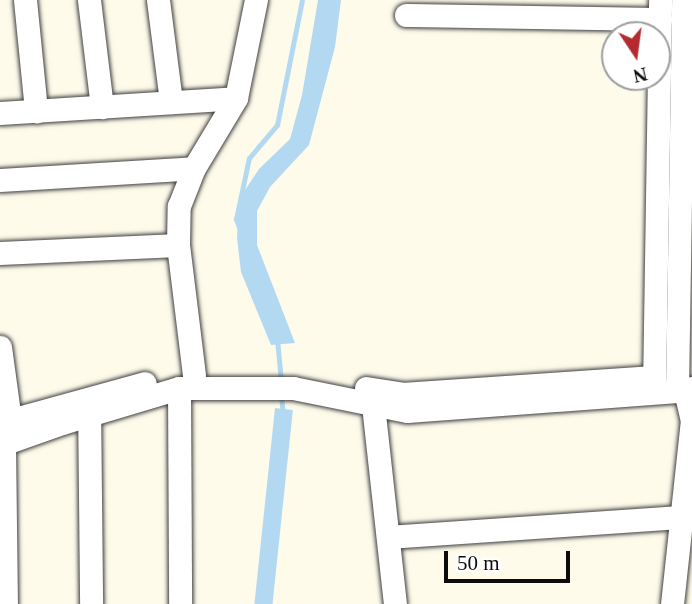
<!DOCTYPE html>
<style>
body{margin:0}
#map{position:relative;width:692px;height:604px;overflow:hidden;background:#fefbeb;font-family:"Times New Roman",serif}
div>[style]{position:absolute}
.water>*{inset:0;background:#b3d9f2;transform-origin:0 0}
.stream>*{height:5px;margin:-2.5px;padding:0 2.5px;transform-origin:2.5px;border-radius:2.5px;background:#b3d9f2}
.roads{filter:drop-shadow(0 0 2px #3f3f3f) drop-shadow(0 0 2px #3f3f3f)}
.minor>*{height:23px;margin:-11.5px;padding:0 11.5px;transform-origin:11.5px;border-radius:11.5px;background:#fff}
span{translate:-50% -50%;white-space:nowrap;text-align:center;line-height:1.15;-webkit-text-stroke:7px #fff;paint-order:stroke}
.north{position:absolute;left:601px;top:21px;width:70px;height:70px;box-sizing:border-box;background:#fff;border:2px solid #9e9e9e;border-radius:50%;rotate:167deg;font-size:19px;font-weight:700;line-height:28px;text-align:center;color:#0c0c0c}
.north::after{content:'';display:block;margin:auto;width:24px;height:32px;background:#b42b2f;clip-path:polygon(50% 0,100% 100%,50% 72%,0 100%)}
.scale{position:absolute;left:444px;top:551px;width:126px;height:32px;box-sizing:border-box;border:4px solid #0c0c0c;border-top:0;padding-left:9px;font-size:21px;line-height:24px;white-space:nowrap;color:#0c0c0c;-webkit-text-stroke:5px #fff;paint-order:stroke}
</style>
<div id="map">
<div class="water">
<div style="clip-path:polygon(318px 0,341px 0,335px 47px,309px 145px,270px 187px,257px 211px,257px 245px,295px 343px,271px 345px,241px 272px,237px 238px,239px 199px,259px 169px,290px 139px,302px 95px)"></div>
<div style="left:275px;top:408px;width:18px;height:197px;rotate:6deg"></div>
</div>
<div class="stream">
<div style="left:240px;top:230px;width:12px;rotate:-110deg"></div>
<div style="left:236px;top:219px;width:62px;rotate:-78deg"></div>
<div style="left:249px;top:158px;width:43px;rotate:-49.7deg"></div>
<div style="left:277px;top:125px;width:127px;rotate:-78.7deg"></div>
<div style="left:277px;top:339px;width:42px;rotate:84.6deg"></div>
<div style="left:281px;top:394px;width:22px;rotate:85deg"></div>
</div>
<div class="roads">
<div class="minor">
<div style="left:25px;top:0;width:112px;rotate:84.3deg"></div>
<div style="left:89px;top:0;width:108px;rotate:83.1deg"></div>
<div style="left:158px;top:0;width:103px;rotate:82.7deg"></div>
<div style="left:406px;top:15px;width:254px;rotate:0.9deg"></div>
<div style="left:0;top:113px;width:236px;rotate:-3.6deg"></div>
<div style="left:0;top:180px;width:194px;rotate:-3.5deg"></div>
<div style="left:0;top:253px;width:178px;rotate:-2.6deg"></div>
<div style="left:0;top:347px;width:74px;rotate:82.2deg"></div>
<div style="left:194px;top:375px;width:131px;rotate:-97deg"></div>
<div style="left:178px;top:245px;width:39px;rotate:-89deg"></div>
<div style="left:179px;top:206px;width:41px;rotate:-68.5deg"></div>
<div style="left:194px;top:168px;width:82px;rotate:-59deg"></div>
<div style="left:236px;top:98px;width:100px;rotate:-78.5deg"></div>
<div style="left:179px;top:388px;width:216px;rotate:89.7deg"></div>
<div style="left:366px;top:388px;width:36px;rotate:9deg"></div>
<div style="left:402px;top:394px;width:252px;rotate:-3.9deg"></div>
<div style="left:654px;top:390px;width:390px;rotate:-89.1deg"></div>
<div style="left:677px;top:391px;width:391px;rotate:-89.1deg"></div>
<div style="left:89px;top:401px;width:203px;rotate:89.4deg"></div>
<div style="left:373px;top:405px;width:200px;rotate:83.7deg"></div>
<div style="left:0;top:423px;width:150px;rotate:-15.4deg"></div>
<div style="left:4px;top:444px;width:160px;rotate:89.3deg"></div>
<div style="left:0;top:445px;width:66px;rotate:-19.5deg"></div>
<div style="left:62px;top:423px;width:122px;rotate:-16.7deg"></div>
<div style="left:179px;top:388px;width:114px"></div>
<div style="left:293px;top:388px;width:116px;rotate:11.4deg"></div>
<div style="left:407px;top:411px;width:271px;rotate:-4.2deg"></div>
<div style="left:677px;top:391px;width:15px;rotate:-11deg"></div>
<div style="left:388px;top:537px;width:296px;rotate:-3.9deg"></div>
<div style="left:672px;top:604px;width:184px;rotate:-83.8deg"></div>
<div style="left:692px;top:421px;width:31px;rotate:-103deg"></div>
</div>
</div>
<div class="north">N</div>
<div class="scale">50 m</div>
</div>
